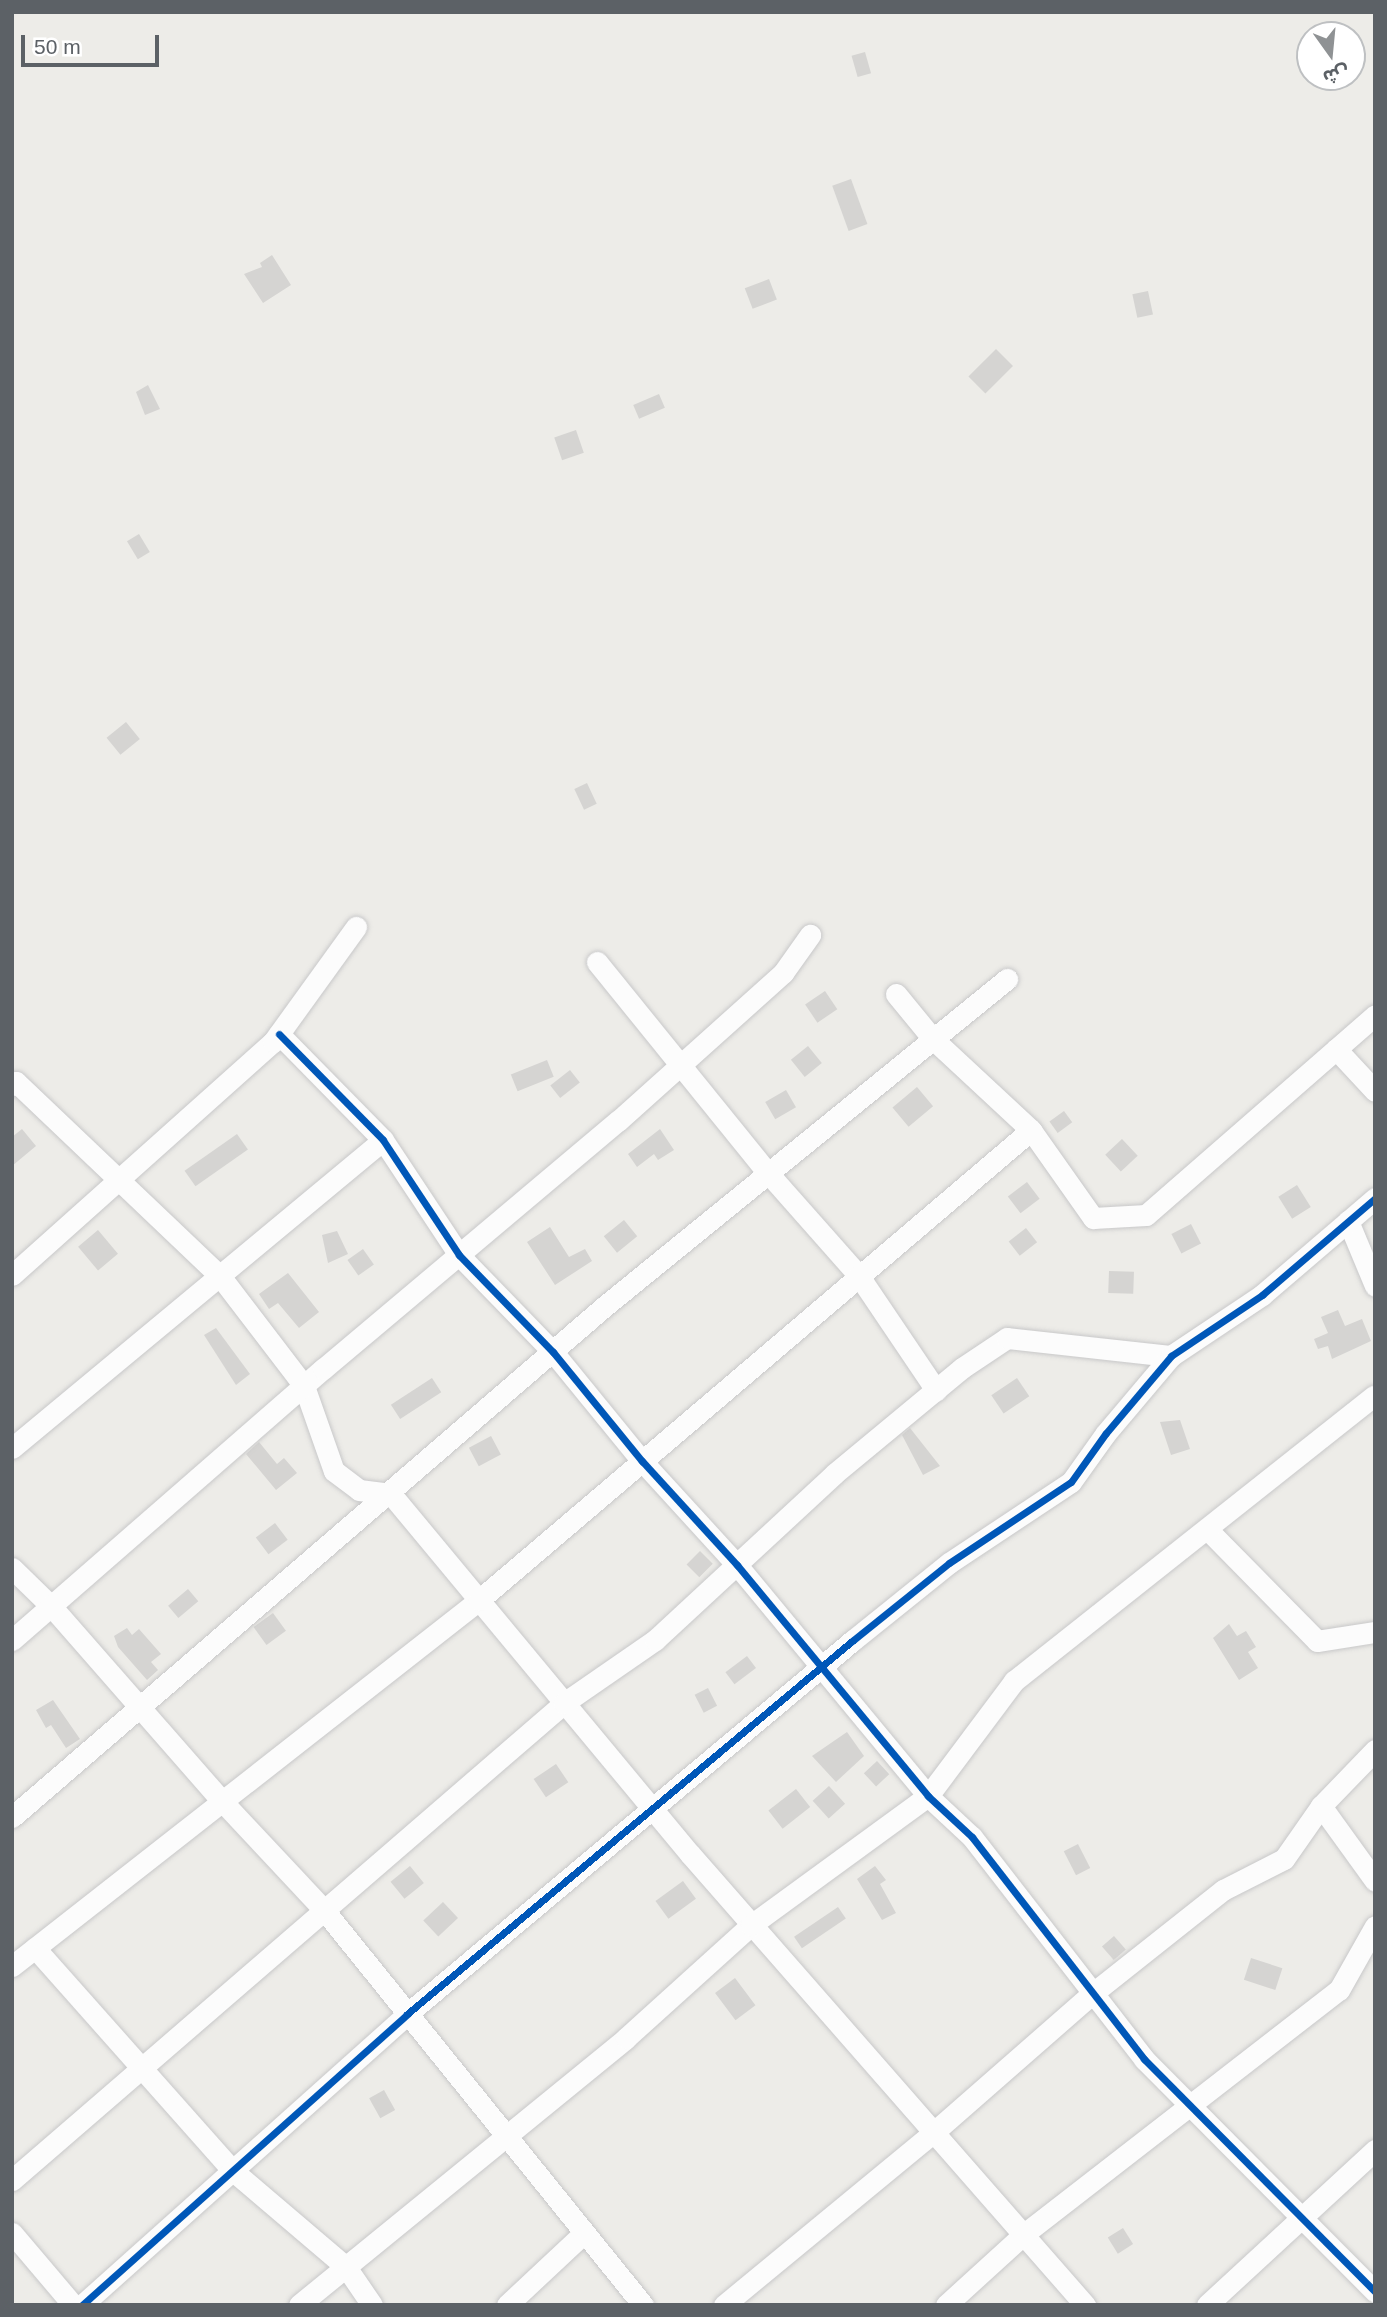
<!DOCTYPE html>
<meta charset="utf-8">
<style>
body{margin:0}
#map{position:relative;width:1387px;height:2317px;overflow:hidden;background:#edece8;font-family:Helvetica,"Noto Sans Arabic",sans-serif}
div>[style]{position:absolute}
.building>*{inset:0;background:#d5d4d2;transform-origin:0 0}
.roads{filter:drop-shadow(0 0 2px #c8c8c9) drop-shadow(0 0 2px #c8c8c9)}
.minor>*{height:21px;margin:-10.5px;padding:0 10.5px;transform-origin:10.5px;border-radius:10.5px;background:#fcfcfc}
.cycleway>*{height:7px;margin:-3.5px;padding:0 3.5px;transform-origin:3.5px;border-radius:3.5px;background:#0057b8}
span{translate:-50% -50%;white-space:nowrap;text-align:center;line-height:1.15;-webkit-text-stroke:5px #fff;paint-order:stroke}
.frame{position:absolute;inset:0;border:14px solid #5c6166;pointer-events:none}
.north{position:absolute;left:1296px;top:21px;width:70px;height:70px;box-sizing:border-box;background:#fff;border:2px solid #bec0c2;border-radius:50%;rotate:165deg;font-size:19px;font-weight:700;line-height:28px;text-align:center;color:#5c6166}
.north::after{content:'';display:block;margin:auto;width:24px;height:32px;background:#8f9294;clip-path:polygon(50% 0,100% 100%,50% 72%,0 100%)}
.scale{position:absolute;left:21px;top:35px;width:138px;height:32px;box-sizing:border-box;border:4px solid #5c6166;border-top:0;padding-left:9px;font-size:21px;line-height:24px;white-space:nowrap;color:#5c6166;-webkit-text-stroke:5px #fff;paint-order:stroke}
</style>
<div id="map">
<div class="building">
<div style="left:865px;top:52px;width:22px;height:14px;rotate:74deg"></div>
<div style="left:851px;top:179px;width:48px;height:20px;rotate:70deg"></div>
<div style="clip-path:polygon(272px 255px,291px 285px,263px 303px,244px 274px,262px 267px,260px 263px)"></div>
<div style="left:769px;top:279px;width:22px;height:26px;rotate:69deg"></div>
<div style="left:1148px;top:291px;width:24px;height:16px;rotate:78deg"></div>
<div style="left:996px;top:349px;width:24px;height:39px;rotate:45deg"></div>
<div style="clip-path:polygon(148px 385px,160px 409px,145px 415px,136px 392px)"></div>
<div style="left:659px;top:394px;width:15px;height:28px;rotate:67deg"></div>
<div style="left:576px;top:430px;width:24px;height:23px;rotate:71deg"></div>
<div style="left:139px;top:534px;width:21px;height:14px;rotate:59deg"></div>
<div style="left:126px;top:722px;width:22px;height:25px;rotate:51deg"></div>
<div style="left:587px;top:783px;width:23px;height:14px;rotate:65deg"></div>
<div style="left:825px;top:991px;width:22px;height:24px;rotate:56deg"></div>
<div style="left:808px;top:1046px;width:22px;height:22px;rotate:51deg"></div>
<div style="left:547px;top:1060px;width:18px;height:39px;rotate:68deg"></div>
<div style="left:570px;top:1070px;width:16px;height:25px;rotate:52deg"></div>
<div style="left:917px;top:1087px;width:25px;height:32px;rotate:50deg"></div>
<div style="left:786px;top:1090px;width:20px;height:24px;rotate:60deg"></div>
<div style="left:1064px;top:1111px;width:14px;height:18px;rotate:54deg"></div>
<div style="clip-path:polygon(22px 1129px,36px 1146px,12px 1166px,12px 1137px)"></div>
<div style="clip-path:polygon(660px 1129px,674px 1150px,658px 1160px,654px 1154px,637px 1167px,628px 1154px)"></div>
<div style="left:237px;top:1134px;width:19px;height:64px;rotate:55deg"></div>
<div style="left:1122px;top:1139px;width:23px;height:23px;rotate:47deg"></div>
<div style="left:1027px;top:1182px;width:21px;height:24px;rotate:53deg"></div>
<div style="left:1297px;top:1185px;width:26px;height:22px;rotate:58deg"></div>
<div style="left:624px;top:1220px;width:21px;height:26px;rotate:51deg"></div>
<div style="left:1191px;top:1224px;width:22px;height:22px;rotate:63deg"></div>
<div style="clip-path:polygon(550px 1227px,569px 1257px,585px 1249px,592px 1261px,555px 1285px,527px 1242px)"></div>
<div style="left:1026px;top:1228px;width:18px;height:22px;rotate:52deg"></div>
<div style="left:98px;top:1230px;width:31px;height:26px;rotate:50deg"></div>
<div style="clip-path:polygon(337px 1231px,348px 1254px,328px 1263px,322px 1235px)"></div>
<div style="left:363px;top:1249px;width:19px;height:19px;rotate:55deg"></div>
<div style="left:1109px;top:1271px;width:25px;height:22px;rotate:2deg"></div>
<div style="clip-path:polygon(288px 1273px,319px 1312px,299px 1328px,278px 1303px,269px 1309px,259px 1294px)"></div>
<div style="clip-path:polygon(1338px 1310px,1345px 1326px,1362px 1319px,1371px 1341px,1332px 1359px,1328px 1346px,1318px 1349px,1314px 1339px,1328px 1333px,1321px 1317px)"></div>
<div style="clip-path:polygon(216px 1328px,250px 1374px,236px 1385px,204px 1335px)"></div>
<div style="left:432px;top:1378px;width:17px;height:49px;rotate:57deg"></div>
<div style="left:1017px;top:1378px;width:22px;height:31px;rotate:56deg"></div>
<div style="clip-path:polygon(1180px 1420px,1190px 1449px,1171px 1455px,1160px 1422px)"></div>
<div style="clip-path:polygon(910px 1428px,940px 1466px,923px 1475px,902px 1435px)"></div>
<div style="left:491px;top:1436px;width:21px;height:25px;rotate:62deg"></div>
<div style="clip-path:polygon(259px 1442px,277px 1464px,284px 1458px,297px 1473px,276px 1490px,246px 1454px)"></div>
<div style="left:275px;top:1523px;width:21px;height:24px;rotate:53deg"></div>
<div style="left:700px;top:1551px;width:18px;height:19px;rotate:45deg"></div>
<div style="left:188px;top:1589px;width:16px;height:26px;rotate:50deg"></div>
<div style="left:273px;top:1613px;width:22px;height:24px;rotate:54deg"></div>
<div style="clip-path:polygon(1229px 1624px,1237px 1636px,1246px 1631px,1256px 1647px,1248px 1652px,1258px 1668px,1239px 1680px,1213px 1638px)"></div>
<div style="clip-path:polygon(127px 1628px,132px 1635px,139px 1629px,161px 1654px,151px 1662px,158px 1670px,147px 1680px,118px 1647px,114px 1636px)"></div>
<div style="left:747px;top:1656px;width:15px;height:27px;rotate:53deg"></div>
<div style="left:708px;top:1688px;width:20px;height:15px;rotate:63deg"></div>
<div style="clip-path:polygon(53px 1700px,80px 1739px,66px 1748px,51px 1725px,46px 1728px,36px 1710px)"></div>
<div style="clip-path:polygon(847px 1732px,864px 1756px,836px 1782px,812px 1756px)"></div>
<div style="left:877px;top:1761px;width:18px;height:18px;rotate:47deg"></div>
<div style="left:556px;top:1764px;width:22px;height:27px;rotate:56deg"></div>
<div style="left:829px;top:1786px;width:24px;height:22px;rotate:48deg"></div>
<div style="left:796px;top:1789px;width:23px;height:35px;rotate:52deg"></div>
<div style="left:1078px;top:1844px;width:27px;height:16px;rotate:63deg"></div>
<div style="left:410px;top:1866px;width:22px;height:25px;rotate:51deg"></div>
<div style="clip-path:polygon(875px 1866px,886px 1880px,880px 1884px,896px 1913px,882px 1920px,857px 1879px)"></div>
<div style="left:683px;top:1881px;width:22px;height:34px;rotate:54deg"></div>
<div style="left:443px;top:1902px;width:22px;height:27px;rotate:47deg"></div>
<div style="left:838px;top:1907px;width:14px;height:53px;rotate:56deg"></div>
<div style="left:1114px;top:1936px;width:18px;height:16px;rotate:49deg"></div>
<div style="left:1251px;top:1958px;width:33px;height:23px;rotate:18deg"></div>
<div style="left:735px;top:1978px;width:34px;height:25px;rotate:53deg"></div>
<div style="left:384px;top:2090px;width:23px;height:17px;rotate:61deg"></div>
<div style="left:1123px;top:2228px;width:19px;height:18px;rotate:58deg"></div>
</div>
<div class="roads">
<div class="minor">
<div style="left:597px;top:962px;width:272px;rotate:51deg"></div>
<div style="left:768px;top:1173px;width:137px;rotate:48.5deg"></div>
<div style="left:859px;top:1276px;width:138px;rotate:56deg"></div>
<div style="left:896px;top:994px;width:58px;rotate:50.6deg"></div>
<div style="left:933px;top:1039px;width:134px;rotate:42.9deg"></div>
<div style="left:1031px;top:1130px;width:108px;rotate:54.8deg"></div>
<div style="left:1093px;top:1218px;width:53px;rotate:-3.2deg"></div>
<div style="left:1146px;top:1215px;width:304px;rotate:-41.1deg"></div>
<div style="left:279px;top:1034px;width:148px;rotate:45.5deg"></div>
<div style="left:383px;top:1140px;width:138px;rotate:56.5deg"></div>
<div style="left:459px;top:1255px;width:135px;rotate:45.9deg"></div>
<div style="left:553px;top:1352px;width:141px;rotate:50.8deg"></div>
<div style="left:642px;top:1461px;width:141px;rotate:47.6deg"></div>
<div style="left:737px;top:1565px;width:300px;rotate:50.4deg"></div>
<div style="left:928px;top:1796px;width:60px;rotate:43deg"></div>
<div style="left:972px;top:1837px;width:281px;rotate:52.2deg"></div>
<div style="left:1144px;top:2059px;width:328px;rotate:45.2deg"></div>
<div style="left:1336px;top:1049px;width:57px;rotate:47.1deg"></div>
<div style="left:12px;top:1085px;width:5px;rotate:-37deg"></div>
<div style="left:16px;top:1082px;width:282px;rotate:43.6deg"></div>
<div style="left:220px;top:1276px;width:138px;rotate:52.6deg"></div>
<div style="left:304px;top:1386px;width:90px;rotate:70.6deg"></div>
<div style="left:334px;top:1471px;width:31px;rotate:37deg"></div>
<div style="left:359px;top:1490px;width:32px;rotate:7deg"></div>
<div style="left:391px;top:1494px;width:468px;rotate:50.3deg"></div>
<div style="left:690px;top:1854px;width:600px;rotate:48.79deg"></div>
<div style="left:1348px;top:1221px;width:70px;rotate:67.4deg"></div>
<div style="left:12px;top:1275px;width:350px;rotate:-41.8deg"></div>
<div style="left:273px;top:1042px;width:142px;rotate:-54.2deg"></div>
<div style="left:12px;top:1448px;width:482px;rotate:-39.7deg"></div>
<div style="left:1207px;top:1529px;width:157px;rotate:45.5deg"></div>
<div style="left:1317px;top:1641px;width:59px;rotate:-8.8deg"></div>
<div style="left:12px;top:1568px;width:56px;rotate:44.3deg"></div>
<div style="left:52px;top:1607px;width:258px;rotate:48.8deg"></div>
<div style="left:222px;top:1801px;width:149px;rotate:46.9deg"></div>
<div style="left:324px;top:1910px;width:508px;rotate:51.08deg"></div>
<div style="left:12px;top:1640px;width:413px;rotate:-41.1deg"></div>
<div style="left:323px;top:1369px;width:385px;rotate:-40.1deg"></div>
<div style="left:618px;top:1121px;width:222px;rotate:-41.9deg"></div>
<div style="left:783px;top:973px;width:47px;rotate:-54.6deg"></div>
<div style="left:1321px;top:1806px;width:92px;rotate:54.2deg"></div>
<div style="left:12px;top:1817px;width:784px;rotate:-40.76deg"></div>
<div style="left:606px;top:1305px;width:517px;rotate:-39.11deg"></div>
<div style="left:35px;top:1948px;width:297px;rotate:48.4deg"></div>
<div style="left:232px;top:2170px;width:150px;rotate:40.4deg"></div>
<div style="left:346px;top:2267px;width:46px;rotate:55.6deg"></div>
<div style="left:12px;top:1966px;width:593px;rotate:-38.09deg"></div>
<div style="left:479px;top:1600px;width:725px;rotate:-40.41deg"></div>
<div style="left:12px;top:2180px;width:730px;rotate:-40.83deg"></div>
<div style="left:564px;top:1703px;width:111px;rotate:-34.7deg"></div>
<div style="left:655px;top:1640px;width:244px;rotate:-42.8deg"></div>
<div style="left:834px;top:1474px;width:166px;rotate:-39.6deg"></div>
<div style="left:962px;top:1368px;width:54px;rotate:-33.7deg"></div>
<div style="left:1007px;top:1338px;width:165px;rotate:6.3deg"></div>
<div style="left:12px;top:2233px;width:94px;rotate:49.7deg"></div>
<div style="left:82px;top:2305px;width:436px;rotate:-41.8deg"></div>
<div style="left:407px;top:2014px;width:581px;rotate:-39.97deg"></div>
<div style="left:852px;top:1641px;width:124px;rotate:-38.8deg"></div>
<div style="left:949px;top:1563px;width:146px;rotate:-33.6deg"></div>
<div style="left:1071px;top:1482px;width:60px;rotate:-54.5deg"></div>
<div style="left:1106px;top:1433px;width:101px;rotate:-49.8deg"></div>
<div style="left:1171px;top:1356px;width:110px;rotate:-33.8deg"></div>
<div style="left:1262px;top:1295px;width:149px;rotate:-40.6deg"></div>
<div style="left:299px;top:2305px;width:422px;rotate:-39.2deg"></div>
<div style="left:626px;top:2038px;width:169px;rotate:-42.1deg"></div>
<div style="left:751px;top:1925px;width:219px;rotate:-36.1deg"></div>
<div style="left:928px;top:1796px;width:144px;rotate:-53.2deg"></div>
<div style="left:1014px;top:1681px;width:459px;rotate:-38.4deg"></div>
<div style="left:507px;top:2305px;width:105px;rotate:-43.1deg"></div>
<div style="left:724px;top:2305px;width:272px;rotate:-39.5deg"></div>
<div style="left:934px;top:2132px;width:211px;rotate:-41.2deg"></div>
<div style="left:1093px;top:1993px;width:166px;rotate:-38.4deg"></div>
<div style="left:1223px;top:1890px;width:68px;rotate:-26.9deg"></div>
<div style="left:1284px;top:1859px;width:65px;rotate:-55.1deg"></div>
<div style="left:1321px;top:1806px;width:78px;rotate:-46deg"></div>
<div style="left:946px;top:2305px;width:105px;rotate:-42.3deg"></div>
<div style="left:1024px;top:2234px;width:398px;rotate:-37.8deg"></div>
<div style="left:1339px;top:1990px;width:73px;rotate:-60.6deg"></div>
<div style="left:1207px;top:2305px;width:229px;rotate:-42.7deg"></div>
</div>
</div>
<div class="cycleway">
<div style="left:279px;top:1034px;width:148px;rotate:45.5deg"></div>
<div style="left:383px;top:1140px;width:138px;rotate:56.5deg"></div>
<div style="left:459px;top:1255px;width:135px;rotate:45.9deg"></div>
<div style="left:553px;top:1352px;width:141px;rotate:50.8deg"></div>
<div style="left:642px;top:1461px;width:141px;rotate:47.6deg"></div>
<div style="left:737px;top:1565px;width:300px;rotate:50.4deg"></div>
<div style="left:928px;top:1796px;width:60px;rotate:43deg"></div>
<div style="left:972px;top:1837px;width:281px;rotate:52.2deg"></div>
<div style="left:1144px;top:2059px;width:328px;rotate:45.2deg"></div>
<div style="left:82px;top:2305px;width:436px;rotate:-41.8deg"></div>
<div style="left:407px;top:2014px;width:581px;rotate:-39.97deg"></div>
<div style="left:852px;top:1641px;width:124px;rotate:-38.8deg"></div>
<div style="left:949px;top:1563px;width:146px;rotate:-33.6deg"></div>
<div style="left:1071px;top:1482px;width:60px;rotate:-54.5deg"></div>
<div style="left:1106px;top:1433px;width:101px;rotate:-49.8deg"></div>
<div style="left:1171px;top:1356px;width:110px;rotate:-33.8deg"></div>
<div style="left:1262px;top:1295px;width:149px;rotate:-40.6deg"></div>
</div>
<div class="frame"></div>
<div class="north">ش</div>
<div class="scale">50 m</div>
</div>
